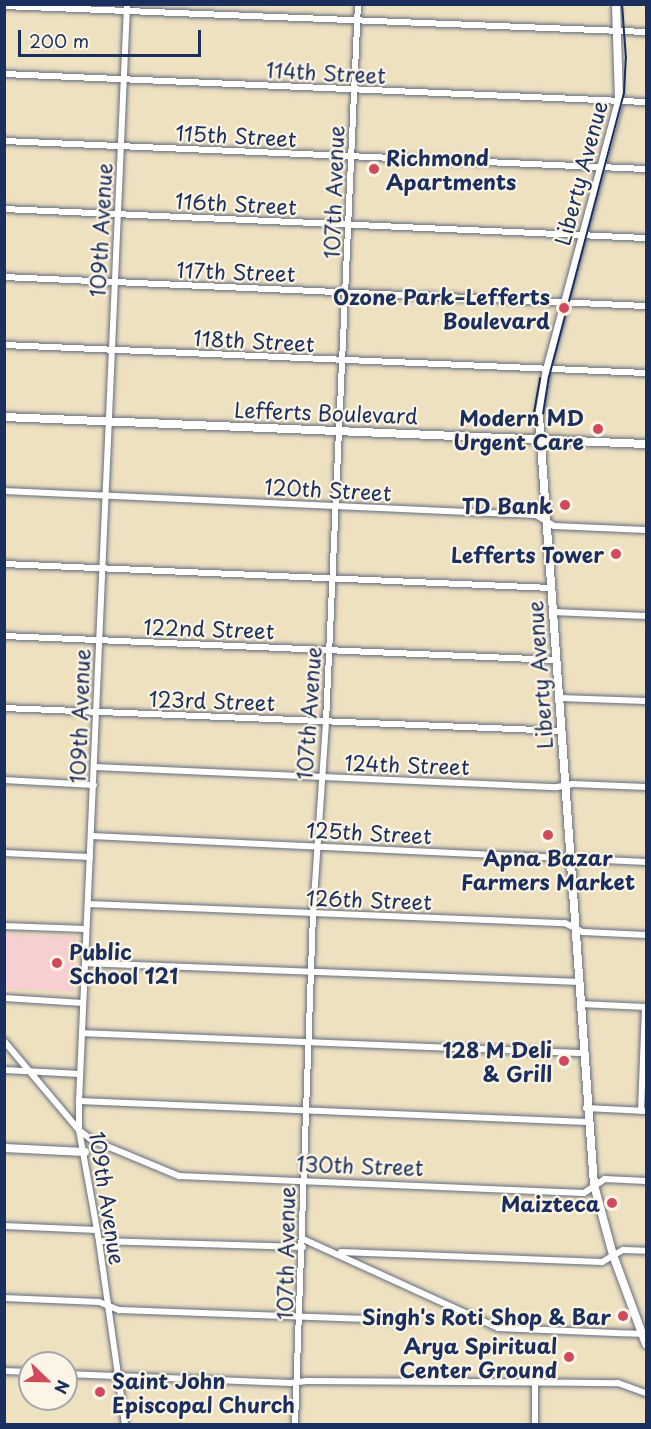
<!DOCTYPE html>
<meta charset="utf-8">
<style>
body{margin:0}
#map{position:relative;width:651px;height:1429px;overflow:hidden;background:#eee1c0;font-family:"Playpen Sans",sans-serif}
div>[style]{position:absolute}
.built>*{inset:0;background:#f7cfd0;transform-origin:0 0}
.roads{filter:drop-shadow(0 0 2px #656d80) drop-shadow(0 0 2px #656d80)}
.minor>*{height:6px;margin:-3px;padding:0 3px;transform-origin:3px;border-radius:3px;background:#fff}
.tertiary>*{height:8px;margin:-4px;padding:0 4px;transform-origin:4px;border-radius:4px;background:#fff}
.rail>*{height:1.5px;margin:-0.75px;padding:0 0.75px;transform-origin:0.75px;border-radius:0.75px;background:#1b2f5e}
.dots>*{width:16px;height:16px;translate:-50% -50%;box-sizing:border-box;border:3px solid #fcf5e5;border-radius:50%}
span{translate:-50% -50%;white-space:nowrap;text-align:center;line-height:1.15;-webkit-text-stroke:4.5px #fcf5e5;paint-order:stroke}
.street-label{font-size:21px;color:#1b2f5e}
.poi-label{font-size:21px;color:#1b2f5e;font-weight:700}
.left{translate:0 -50%;text-align:left}
.right{translate:-100% -50%;text-align:right}
.frame{position:absolute;inset:0;border:6px solid #1b2f5e;pointer-events:none}
.north{position:absolute;left:18px;top:1351px;width:60px;height:60px;box-sizing:border-box;background:#fcf5e5;border:2px solid #a2a6af;border-radius:50%;rotate:113deg;font-size:16px;font-weight:700;line-height:24px;text-align:center;color:#1b2f5e}
.north::after{content:'';display:block;margin:auto;width:21px;height:27px;background:#d1495b;clip-path:polygon(50% 0,100% 100%,50% 72%,0 100%)}
.scale{position:absolute;left:18px;top:30px;width:183px;height:27px;box-sizing:border-box;border:3px solid #1b2f5e;border-top:0;padding-left:8px;font-size:18px;line-height:21px;white-space:nowrap;color:#1b2f5e;-webkit-text-stroke:4px #fcf5e5;paint-order:stroke}
</style>
<div id="map">
<div class="built">
<div style="left:5px;top:934px;width:71px;height:55px;rotate:2deg"></div>
</div>
<div class="roads">
<div class="minor">
<div style="left:4px;top:6px;width:643px;rotate:2.32deg"></div>
<div style="left:4px;top:74px;width:643px;rotate:2.5deg"></div>
<div style="left:4px;top:141px;width:643px;rotate:2.5deg"></div>
<div style="left:4px;top:209px;width:643px;rotate:2.59deg"></div>
<div style="left:4px;top:277px;width:643px;rotate:2.59deg"></div>
<div style="left:4px;top:345px;width:643px;rotate:2.5deg"></div>
<div style="left:4px;top:491px;width:533px;rotate:2.58deg"></div>
<div style="left:536px;top:515px;width:21px;rotate:31deg"></div>
<div style="left:554px;top:526px;width:92px;rotate:2.5deg"></div>
<div style="left:4px;top:564px;width:548px;rotate:2.51deg"></div>
<div style="left:553px;top:612px;width:93px;rotate:2.5deg"></div>
<div style="left:4px;top:636px;width:553px;rotate:2.49deg"></div>
<div style="left:559px;top:698px;width:87px;rotate:2deg"></div>
<div style="left:4px;top:708px;width:557px;rotate:2.36deg"></div>
<div style="left:94px;top:767px;width:463px;rotate:2.5deg"></div>
<div style="left:557px;top:787px;width:16px;rotate:-11deg"></div>
<div style="left:573px;top:784px;width:73px;rotate:2.4deg"></div>
<div style="left:4px;top:780px;width:90px;rotate:3.2deg"></div>
<div style="left:91px;top:836px;width:556px;rotate:2.68deg"></div>
<div style="left:4px;top:853px;width:86px;rotate:2.7deg"></div>
<div style="left:88px;top:904px;width:477px;rotate:2.3deg"></div>
<div style="left:565px;top:923px;width:20px;rotate:27deg"></div>
<div style="left:583px;top:932px;width:63px;rotate:2.7deg"></div>
<div style="left:4px;top:926px;width:82px;rotate:2.1deg"></div>
<div style="left:85px;top:963px;width:493px;rotate:2.2deg"></div>
<div style="left:4px;top:998px;width:79px;rotate:3.6deg"></div>
<div style="left:580px;top:1004px;width:66px;rotate:2.6deg"></div>
<div style="left:82px;top:1033px;width:501px;rotate:2.29deg"></div>
<div style="left:4px;top:1041px;width:116px;rotate:49.9deg"></div>
<div style="left:79px;top:1130px;width:16px;rotate:38deg"></div>
<div style="left:92px;top:1140px;width:94px;rotate:22.5deg"></div>
<div style="left:179px;top:1176px;width:405px;rotate:2.4deg"></div>
<div style="left:584px;top:1193px;width:25px;rotate:-34deg"></div>
<div style="left:605px;top:1179px;width:41px;rotate:2.8deg"></div>
<div style="left:4px;top:1070px;width:76px;rotate:3deg"></div>
<div style="left:79px;top:1101px;width:508px;rotate:2.37deg"></div>
<div style="left:586px;top:1108px;width:60px;rotate:2.9deg"></div>
<div style="left:641px;top:1111px;width:104px;rotate:-87.8deg"></div>
<div style="left:4px;top:1226px;width:93px;rotate:2.5deg"></div>
<div style="left:303px;top:1239px;width:214px;rotate:24.5deg"></div>
<div style="left:498px;top:1328px;width:145px;rotate:2.4deg"></div>
<div style="left:99px;top:1241px;width:204px;rotate:1.7deg"></div>
<div style="left:341px;top:1252px;width:261px;rotate:2.2deg"></div>
<div style="left:602px;top:1262px;width:24px;rotate:-30deg"></div>
<div style="left:623px;top:1250px;width:23px;rotate:2deg"></div>
<div style="left:4px;top:1298px;width:95px;rotate:2.4deg"></div>
<div style="left:99px;top:1302px;width:22px;rotate:22deg"></div>
<div style="left:119px;top:1310px;width:296px;rotate:2.1deg"></div>
<div style="left:4px;top:1371px;width:26px;rotate:2deg"></div>
<div style="left:66px;top:1374px;width:224px;rotate:2.3deg"></div>
<div style="left:290px;top:1383px;width:17px;rotate:-7deg"></div>
<div style="left:307px;top:1381px;width:311px;rotate:0.4deg"></div>
<div style="left:618px;top:1383px;width:30px;rotate:20deg"></div>
<div style="left:535px;top:1381px;width:43px;rotate:90deg"></div>
<div style="left:125px;top:1424px;width:185px;rotate:-98.1deg"></div>
<div style="left:99px;top:1241px;width:113px;rotate:-100.2deg"></div>
<div style="left:79px;top:1130px;width:29px;rotate:-90deg"></div>
<div style="left:79px;top:1101px;width:1098px;rotate:-87.49deg"></div>
<div style="left:295px;top:1424px;width:511px;rotate:-87.98deg"></div>
<div style="left:313px;top:913px;width:191px;rotate:-86.1deg"></div>
<div style="left:326px;top:722px;width:719px;rotate:-87.45deg"></div>
</div>
<div class="tertiary">
<div style="left:616px;top:4px;width:97px;rotate:88.2deg"></div>
<div style="left:619px;top:101px;width:278px;rotate:105deg"></div>
<div style="left:547px;top:369px;width:48px;rotate:99.7deg"></div>
<div style="left:539px;top:416px;width:771px;rotate:85.91deg"></div>
<div style="left:594px;top:1185px;width:73px;rotate:74.8deg"></div>
<div style="left:613px;top:1255px;width:95px;rotate:69.7deg"></div>
<div style="left:4px;top:417px;width:643px;rotate:2.41deg"></div>
<div style="left:4px;top:1148px;width:81px;rotate:2.8deg"></div>
</div>
</div>
<div class="rail">
<div style="left:534px;top:413px;width:35px;rotate:-80deg"></div>
<div style="left:543px;top:414px;width:37px;rotate:-81deg"></div>
<div style="left:549px;top:377px;width:294px;rotate:-75.2deg"></div>
<div style="left:624px;top:93px;width:34px;rotate:-87deg"></div>
<div style="left:626px;top:59px;width:55px;rotate:-94.2deg"></div>
</div>
<div class="dots">
<div style="left:374px;top:169px;background:#d1495b"></div>
<div style="left:564px;top:308px;background:#d1495b"></div>
<div style="left:598px;top:429px;background:#d1495b"></div>
<div style="left:565px;top:505px;background:#d1495b"></div>
<div style="left:616px;top:554px;background:#d1495b"></div>
<div style="left:548px;top:835px;background:#d1495b"></div>
<div style="left:57px;top:963px;background:#d1495b"></div>
<div style="left:564px;top:1061px;background:#d1495b"></div>
<div style="left:612px;top:1203px;background:#d1495b"></div>
<div style="left:623px;top:1316px;background:#d1495b"></div>
<div style="left:569px;top:1357px;background:#d1495b"></div>
<div style="left:100px;top:1392px;background:#d1495b"></div>
</div>
<div class="street-label">
<span style="left:326px;top:72px;rotate:3deg">114th Street</span>
<span style="left:236px;top:135px;rotate:3deg">115th Street</span>
<span style="left:580px;top:173px;rotate:-75deg">Liberty Avenue</span>
<span style="left:333px;top:192px;rotate:-88deg">107th Avenue</span>
<span style="left:236px;top:203px;rotate:3deg">116th Street</span>
<span style="left:100px;top:230px;rotate:-87deg">109th Avenue</span>
<span style="left:236px;top:271px;rotate:2deg">117th Street</span>
<span style="left:254px;top:340px;rotate:3deg">118th Street</span>
<span style="left:326px;top:412px;rotate:2deg">Lefferts Boulevard</span>
<span style="left:328px;top:489px;rotate:3deg">120th Street</span>
<span style="left:209px;top:628px;rotate:2deg">122nd Street</span>
<span style="left:539px;top:675px;rotate:-94deg">Liberty Avenue</span>
<span style="left:212px;top:700px;rotate:2deg">123rd Street</span>
<span style="left:308px;top:713px;rotate:-86deg">107th Avenue</span>
<span style="left:79px;top:716px;rotate:-88deg">109th Avenue</span>
<span style="left:407px;top:764px;rotate:2deg">124th Street</span>
<span style="left:369px;top:832px;rotate:3deg">125th Street</span>
<span style="left:369px;top:899px;rotate:2deg">126th Street</span>
<span style="left:360px;top:1165px;rotate:2deg">130th Street</span>
<span style="left:108px;top:1198px;rotate:81deg">109th Avenue</span>
<span style="left:285px;top:1253px;rotate:-89deg">107th Avenue</span>
</div>
<div class="poi-label">
<span class="left" style="left:386px;top:169px">Richmond<br>Apartments</span>
<span class="right" style="left:550px;top:308px">Ozone Park–Lefferts<br>Boulevard</span>
<span class="right" style="left:584px;top:429px">Modern MD<br>Urgent Care</span>
<span class="right" style="left:553px;top:505px">TD Bank</span>
<span class="right" style="left:604px;top:554px">Lefferts Tower</span>
<span style="left:548px;top:869px">Apna Bazar<br>Farmers Market</span>
<span class="left" style="left:69px;top:963px">Public<br>School 121</span>
<span class="right" style="left:552px;top:1061px">128 M Deli<br>&amp; Grill</span>
<span class="right" style="left:600px;top:1203px">Maizteca</span>
<span class="right" style="left:611px;top:1316px">Singh's Roti Shop &amp; Bar</span>
<span class="right" style="left:557px;top:1357px">Arya Spiritual<br>Center Ground</span>
<span class="left" style="left:112px;top:1392px">Saint John<br>Episcopal Church</span>
</div>
<div class="frame"></div>
<div class="north">N</div>
<div class="scale">200 m</div>
</div>
